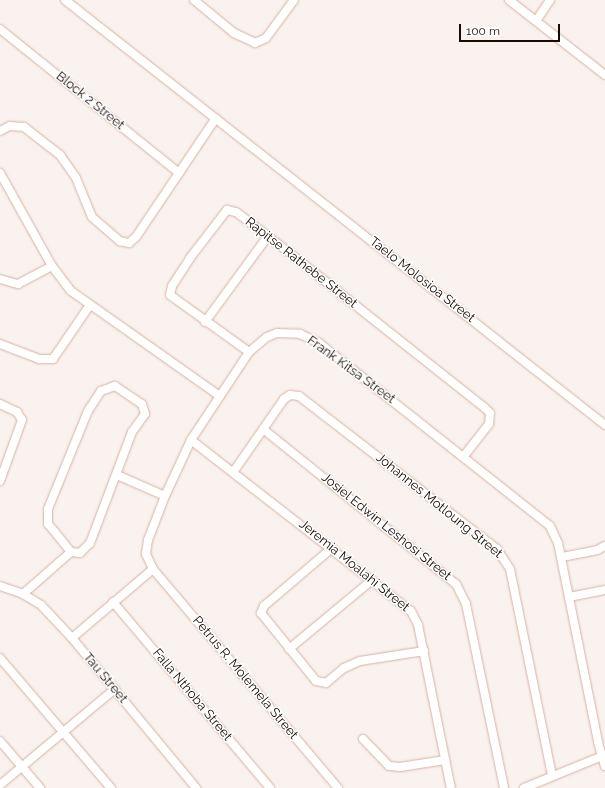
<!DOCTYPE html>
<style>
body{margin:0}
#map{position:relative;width:605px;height:788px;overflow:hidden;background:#faf2ef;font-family:Raleway,sans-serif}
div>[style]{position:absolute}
.roads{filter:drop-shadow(0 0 1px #d7b2a1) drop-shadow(0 0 1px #d7b2a1)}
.minor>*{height:8px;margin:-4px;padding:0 4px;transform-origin:4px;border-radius:4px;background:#fff}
span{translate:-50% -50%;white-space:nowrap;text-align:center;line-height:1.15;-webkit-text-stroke:3px #fff;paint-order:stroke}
.street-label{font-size:13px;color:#170b06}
.scale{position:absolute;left:459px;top:24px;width:101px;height:18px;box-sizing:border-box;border:2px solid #170b06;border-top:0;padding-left:5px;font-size:12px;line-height:14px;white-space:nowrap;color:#170b06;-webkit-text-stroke:3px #fff;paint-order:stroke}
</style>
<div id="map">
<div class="roads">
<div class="minor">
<div style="left:65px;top:0;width:687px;rotate:38.2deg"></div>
<div style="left:194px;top:0;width:52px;rotate:39.5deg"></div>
<div style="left:234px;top:33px;width:23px;rotate:25deg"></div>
<div style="left:255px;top:43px;width:12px;rotate:-24deg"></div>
<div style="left:266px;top:38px;width:47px;rotate:-53.6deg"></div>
<div style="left:509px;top:0;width:122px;rotate:38deg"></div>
<div style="left:536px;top:21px;width:25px;rotate:-56deg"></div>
<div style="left:0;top:29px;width:230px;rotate:38.8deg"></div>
<div style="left:0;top:131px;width:11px;rotate:-27deg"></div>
<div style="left:10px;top:126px;width:14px;rotate:4deg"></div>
<div style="left:24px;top:127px;width:46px;rotate:37.9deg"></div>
<div style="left:60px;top:155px;width:28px;rotate:55deg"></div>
<div style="left:76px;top:178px;width:42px;rotate:67.7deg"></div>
<div style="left:92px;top:217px;width:37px;rotate:41deg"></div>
<div style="left:120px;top:241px;width:9px;rotate:13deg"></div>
<div style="left:129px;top:243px;width:9px;rotate:-41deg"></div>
<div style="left:136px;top:237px;width:143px;rotate:-56.1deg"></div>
<div style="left:0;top:173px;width:107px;rotate:60.8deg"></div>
<div style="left:52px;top:266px;width:31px;rotate:53deg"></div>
<div style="left:71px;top:291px;width:182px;rotate:35.2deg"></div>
<div style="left:0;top:279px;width:19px;rotate:16deg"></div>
<div style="left:18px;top:284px;width:38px;rotate:-28deg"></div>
<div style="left:205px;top:322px;width:107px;rotate:-53.8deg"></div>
<div style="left:0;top:344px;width:42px;rotate:21deg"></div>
<div style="left:39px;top:359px;width:14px"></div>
<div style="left:53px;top:359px;width:65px;rotate:-55.6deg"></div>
<div style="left:249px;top:352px;width:97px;rotate:-144.2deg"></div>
<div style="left:170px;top:295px;width:9px;rotate:-77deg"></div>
<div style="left:172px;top:286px;width:33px;rotate:-57deg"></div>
<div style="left:190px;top:258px;width:61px;rotate:-52.4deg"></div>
<div style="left:227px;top:210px;width:9px;rotate:13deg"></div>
<div style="left:236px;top:212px;width:40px;rotate:37deg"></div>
<div style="left:268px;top:236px;width:277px;rotate:38.4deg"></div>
<div style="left:485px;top:408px;width:7px;rotate:45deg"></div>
<div style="left:490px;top:413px;width:11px;rotate:95deg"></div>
<div style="left:489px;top:424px;width:41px;rotate:128deg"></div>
<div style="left:115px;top:386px;width:32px;rotate:34deg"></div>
<div style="left:142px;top:404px;width:10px;rotate:73deg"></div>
<div style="left:145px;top:414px;width:22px;rotate:126deg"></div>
<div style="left:132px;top:432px;width:119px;rotate:110.7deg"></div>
<div style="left:90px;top:543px;width:14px;rotate:135deg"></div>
<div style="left:80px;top:553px;width:9px;rotate:-174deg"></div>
<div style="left:71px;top:552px;width:36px;rotate:-129deg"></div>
<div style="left:48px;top:524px;width:15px;rotate:-90deg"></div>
<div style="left:48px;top:509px;width:106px;rotate:-67.8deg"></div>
<div style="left:88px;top:411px;width:24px;rotate:-57deg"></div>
<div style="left:101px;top:391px;width:15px;rotate:-20deg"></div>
<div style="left:0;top:404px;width:19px;rotate:25deg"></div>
<div style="left:17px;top:412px;width:9px;rotate:58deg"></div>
<div style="left:22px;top:420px;width:65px;rotate:109.8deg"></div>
<div style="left:263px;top:429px;width:248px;rotate:38.8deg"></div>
<div style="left:456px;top:584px;width:22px;rotate:63deg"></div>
<div style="left:466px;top:604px;width:188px;rotate:78.3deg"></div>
<div style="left:191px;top:440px;width:279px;rotate:37.9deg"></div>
<div style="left:411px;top:611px;width:16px;rotate:63deg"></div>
<div style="left:418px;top:625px;width:166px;rotate:78.6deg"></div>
<div style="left:234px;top:471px;width:88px;rotate:-55.2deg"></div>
<div style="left:284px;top:399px;width:7px;rotate:-34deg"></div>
<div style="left:290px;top:395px;width:9px;rotate:6deg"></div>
<div style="left:299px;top:396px;width:250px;rotate:37.7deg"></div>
<div style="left:497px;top:549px;width:24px;rotate:57deg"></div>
<div style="left:510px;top:569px;width:211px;rotate:78.5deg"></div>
<div style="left:117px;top:475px;width:52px;rotate:23.6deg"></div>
<div style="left:332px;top:548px;width:89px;rotate:139.5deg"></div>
<div style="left:264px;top:606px;width:8px;rotate:113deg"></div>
<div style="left:261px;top:613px;width:87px;rotate:51deg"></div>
<div style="left:316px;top:681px;width:10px;rotate:11deg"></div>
<div style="left:326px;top:683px;width:23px;rotate:-40deg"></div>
<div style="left:344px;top:668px;width:17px;rotate:-24deg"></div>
<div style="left:360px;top:661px;width:65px;rotate:-8.9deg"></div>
<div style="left:562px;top:557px;width:36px;rotate:-11deg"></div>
<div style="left:597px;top:550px;width:9px;rotate:-27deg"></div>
<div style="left:0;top:586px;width:24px;rotate:19deg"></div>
<div style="left:23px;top:594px;width:21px;rotate:31deg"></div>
<div style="left:41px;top:605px;width:45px;rotate:46.8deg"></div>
<div style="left:72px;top:638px;width:195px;rotate:50.4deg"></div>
<div style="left:23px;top:594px;width:64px;rotate:-41.2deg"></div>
<div style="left:569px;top:597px;width:37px;rotate:-11deg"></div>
<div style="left:113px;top:602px;width:243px;rotate:49.8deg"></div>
<div style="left:72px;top:638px;width:106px;rotate:-40.4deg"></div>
<div style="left:289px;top:649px;width:108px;rotate:-39.7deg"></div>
<div style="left:0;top:658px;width:171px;rotate:49.5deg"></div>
<div style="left:363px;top:739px;width:37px;rotate:46deg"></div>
<div style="left:389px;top:766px;width:11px;rotate:5deg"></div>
<div style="left:400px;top:767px;width:46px;rotate:-8.8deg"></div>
<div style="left:0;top:741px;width:62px;rotate:49.6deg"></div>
<div style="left:0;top:785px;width:150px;rotate:-39.9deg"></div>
<div style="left:338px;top:788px;width:287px;rotate:-130.2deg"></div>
<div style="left:153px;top:569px;width:17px;rotate:-115deg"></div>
<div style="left:146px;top:554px;width:14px;rotate:-82deg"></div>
<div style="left:148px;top:540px;width:47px;rotate:-68.9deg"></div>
<div style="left:165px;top:496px;width:62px;rotate:-65.1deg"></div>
<div style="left:191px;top:440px;width:105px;rotate:-56.6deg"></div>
<div style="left:249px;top:352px;width:23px;rotate:-40deg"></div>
<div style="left:267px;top:337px;width:11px;rotate:-22deg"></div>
<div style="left:277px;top:333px;width:23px;rotate:2deg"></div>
<div style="left:300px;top:334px;width:21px;rotate:25deg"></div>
<div style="left:319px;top:343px;width:295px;rotate:38.4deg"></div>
<div style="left:550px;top:526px;width:19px;rotate:65deg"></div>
<div style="left:558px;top:543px;width:203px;rotate:78.6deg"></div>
<div style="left:598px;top:742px;width:25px;rotate:74deg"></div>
<div style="left:524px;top:788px;width:87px;rotate:-22.2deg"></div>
</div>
</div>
<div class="street-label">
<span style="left:90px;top:101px;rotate:39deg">Block 2 Street</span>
<span style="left:301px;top:263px;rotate:38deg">Rapitse Rathebe Street</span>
<span style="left:422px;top:280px;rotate:38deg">Taelo Molosioa Street</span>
<span style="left:351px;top:370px;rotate:36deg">Frank Kitsa Street</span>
<span style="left:439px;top:506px;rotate:39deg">Johannes Motloung Street</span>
<span style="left:386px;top:527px;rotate:39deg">Josiel Edwin Leshosi Street</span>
<span style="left:354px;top:566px;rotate:39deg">Jeremia Moalahi Street</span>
<span style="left:105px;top:678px;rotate:50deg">Tau Street</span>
<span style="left:245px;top:678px;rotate:50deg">Petrus R. Molemela Street</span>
<span style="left:192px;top:695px;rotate:50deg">Falla Nthoba Street</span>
</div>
<div class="scale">100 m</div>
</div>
